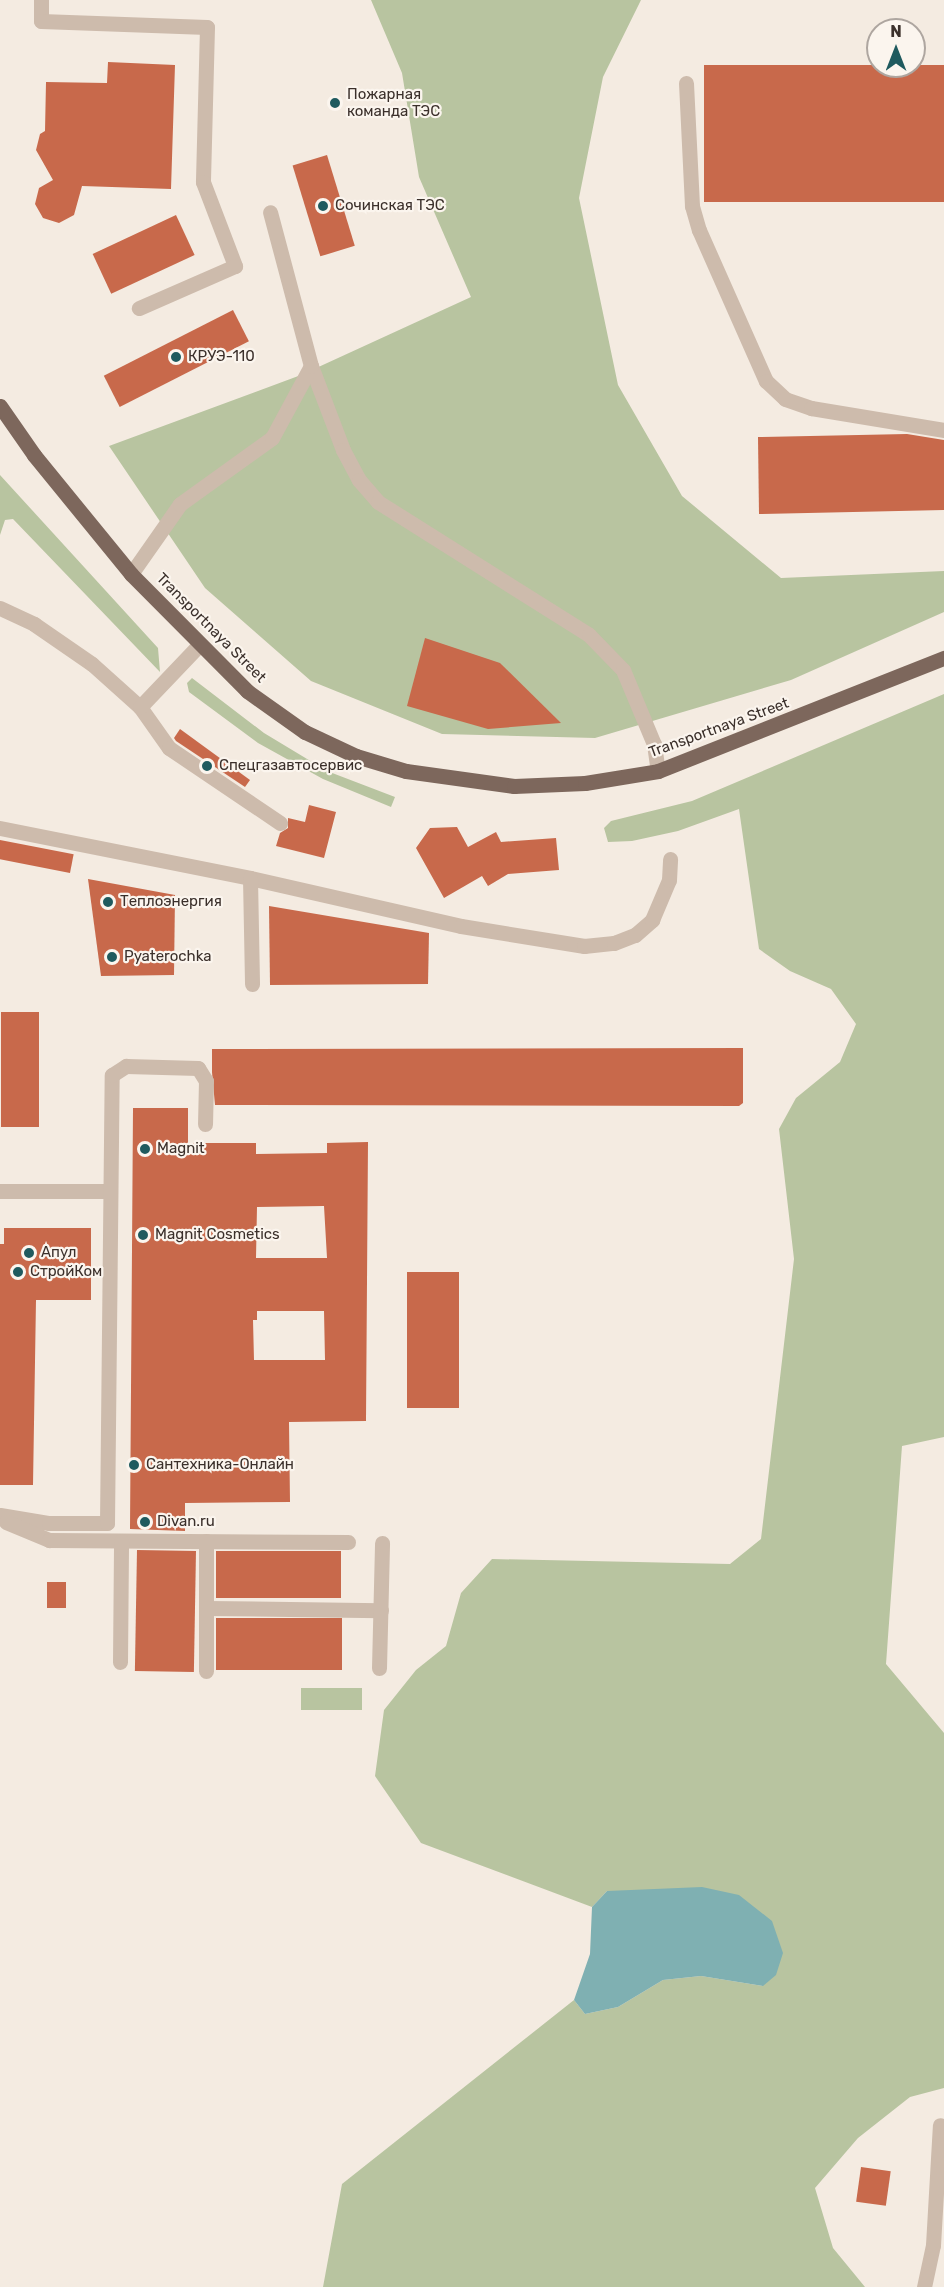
<!DOCTYPE html>
<meta charset="utf-8">
<style>
body{margin:0}
#map{position:relative;width:944px;height:2287px;overflow:hidden;background:#f4ebe1;font-family:Rubik,sans-serif}
div>[style]{position:absolute}
.green>*{inset:0;background:#b8c4a0;transform-origin:0 0}
.water>*{inset:0;background:#7fb0b2}
.building>*{inset:0;background:#c8694b;transform-origin:0 0}
.minor>*{height:15px;margin:-7.5px;padding:0 7.5px;transform-origin:7.5px;border-radius:7.5px;background:#cdbbac}
.major>*{height:15px;margin:-7.5px;padding:0 7.5px;transform-origin:7.5px;border-radius:7.5px;background:#7d675c}
.dots>*{width:16px;height:16px;translate:-50% -50%;box-sizing:border-box;border:3px solid #fbf5ee;border-radius:50%}
span{translate:-50% -50%;white-space:nowrap;text-align:center;line-height:1.15;-webkit-text-stroke:4.5px #fbf5ee;paint-order:stroke}
.poi-label{font-size:15px;color:#3b302b}
.left{translate:0 -50%;text-align:left}
.street-label{font-size:15px;color:#3b302b}
.north{position:absolute;left:866px;top:18px;width:60px;height:60px;box-sizing:border-box;background:#fbf5ee;border:2px solid #aea6a0;border-radius:50%;rotate:0deg;font-size:16px;font-weight:700;line-height:24px;text-align:center;color:#3b302b}
.north::after{content:'';display:block;margin:auto;width:21px;height:27px;background:#1f5a5e;clip-path:polygon(50% 0,100% 100%,50% 72%,0 100%)}
</style>
<div id="map">
<div class="green">
<div style="clip-path:polygon(371px 0,641px 0,603px 77px,579px 198px,618px 385px,682px 496px,781px 578px,944px 571px,944px 612px,791px 680px,595px 738px,442px 734px,311px 681px,205px 588px,109px 446px,301px 375px,471px 297px,419px 177px,402px 73px)"></div>
<div style="clip-path:polygon(0 475px,158px 648px,160px 672px,13px 519px,5px 520px,0 535px)"></div>
<div style="clip-path:polygon(192px 678px,264px 733px,327px 771px,395px 797px,391px 807px,323px 779px,258px 743px,189px 692px,187px 683px)"></div>
<div style="clip-path:polygon(944px 694px,944px 1437px,902px 1446px,886px 1664px,944px 1733px,944px 2088px,910px 2097px,858px 2138px,815px 2188px,833px 2248px,865px 2287px,323px 2287px,342px 2184px,574px 2000px,585px 2014px,618px 2007px,663px 1980px,701px 1976px,763px 1986px,640px 1893px,607px 1891px,592px 1907px,421px 1843px,375px 1776px,384px 1710px,416px 1670px,446px 1646px,461px 1593px,492px 1559px,730px 1564px,761px 1539px,794px 1259px,779px 1129px,796px 1098px,840px 1062px,856px 1024px,831px 989px,790px 971px,759px 949px,739px 809px,678px 831px,632px 841px,608px 842px,604px 828px,611px 821px,692px 801px)"></div>
<div style="left:301px;top:1688px;width:61px;height:22px"></div>
</div>
<div class="water">
<div style="clip-path:polygon(702px 1887px,739px 1895px,772px 1921px,783px 1953px,776px 1975px,763px 1986px,701px 1976px,663px 1980px,618px 2007px,585px 2014px,574px 2000px,590px 1954px,592px 1907px,607px 1891px)"></div>
</div>
<div class="building">
<div style="clip-path:polygon(108px 62px,175px 65px,171px 189px,82px 186px,74px 215px,59px 223px,43px 218px,35px 204px,39px 188px,53px 180px,36px 150px,40px 134px,45px 131px,46px 82px,107px 83px)"></div>
<div style="left:944px;top:65px;width:137px;height:240px;rotate:90deg"></div>
<div style="left:327px;top:155px;width:95px;height:36px;rotate:73deg"></div>
<div style="left:176px;top:215px;width:44px;height:92px;rotate:65deg"></div>
<div style="left:233px;top:310px;width:35px;height:145px;rotate:63deg"></div>
<div style="clip-path:polygon(907px 434px,944px 440px,944px 510px,759px 514px,758px 437px)"></div>
<div style="clip-path:polygon(425px 638px,500px 663px,561px 723px,488px 729px,407px 706px)"></div>
<div style="clip-path:polygon(180px 729px,250px 780px,245px 787px,176px 741px,174px 738px)"></div>
<div style="clip-path:polygon(309px 805px,336px 812px,324px 858px,276px 846px,280px 833px,288px 828px,288px 818px,305px 822px)"></div>
<div style="clip-path:polygon(457px 827px,468px 847px,496px 832px,501px 842px,556px 838px,559px 870px,508px 874px,488px 886px,482px 876px,444px 898px,416px 848px,430px 828px)"></div>
<div style="left:0;top:840px;width:75px;height:19px;rotate:11deg"></div>
<div style="clip-path:polygon(88px 879px,175px 895px,174px 975px,101px 976px)"></div>
<div style="clip-path:polygon(269px 906px,429px 933px,428px 984px,270px 985px)"></div>
<div style="left:1px;top:1012px;width:38px;height:115px"></div>
<div style="clip-path:polygon(743px 1048px,743px 1103px,739px 1106px,215px 1105px,212px 1072px,212px 1049px)"></div>
<div style="clip-path:polygon(evenodd,133px 1108px,188px 1108px,188px 1143px,256px 1143px,256px 1154px,327px 1153px,327px 1143px,368px 1142px,366px 1421px,289px 1422px,290px 1502px,185px 1503px,185px 1531px,130px 1529px,133px 1108px,324px 1206px,327px 1258px,256px 1258px,257px 1207px,324px 1206px,133px 1108px,257px 1311px,324px 1311px,325px 1360px,254px 1360px,253px 1320px,257px 1320px,257px 1311px)"></div>
<div style="clip-path:polygon(4px 1228px,91px 1228px,91px 1300px,36px 1300px,33px 1485px,0 1485px,0 1244px,4px 1244px)"></div>
<div style="left:407px;top:1272px;width:52px;height:136px"></div>
<div style="left:137px;top:1550px;width:59px;height:121px;rotate:1deg"></div>
<div style="left:216px;top:1551px;width:125px;height:47px"></div>
<div style="left:47px;top:1582px;width:19px;height:26px"></div>
<div style="left:216px;top:1618px;width:126px;height:52px"></div>
<div style="left:861px;top:2167px;width:30px;height:35px;rotate:8deg"></div>
</div>
<div class="minor">
<div style="left:41px;top:0;width:21px;rotate:90deg"></div>
<div style="left:41px;top:21px;width:166px;rotate:2.1deg"></div>
<div style="left:207px;top:27px;width:155px;rotate:91.5deg"></div>
<div style="left:203px;top:182px;width:90px;rotate:69.1deg"></div>
<div style="left:235px;top:266px;width:105px;rotate:156.4deg"></div>
<div style="left:686px;top:83px;width:123px;rotate:87.2deg"></div>
<div style="left:692px;top:206px;width:25px;rotate:74deg"></div>
<div style="left:699px;top:230px;width:165px;rotate:66.1deg"></div>
<div style="left:766px;top:381px;width:26px;rotate:43deg"></div>
<div style="left:785px;top:399px;width:28px;rotate:19deg"></div>
<div style="left:811px;top:408px;width:135px;rotate:9.4deg"></div>
<div style="left:311px;top:366px;width:90px;rotate:69.1deg"></div>
<div style="left:343px;top:450px;width:34px;rotate:62deg"></div>
<div style="left:359px;top:480px;width:29px;rotate:49deg"></div>
<div style="left:378px;top:502px;width:249px;rotate:32.2deg"></div>
<div style="left:589px;top:635px;width:49px;rotate:45.8deg"></div>
<div style="left:623px;top:670px;width:80px;rotate:67.3deg"></div>
<div style="left:654px;top:744px;width:27px;rotate:82deg"></div>
<div style="left:131px;top:574px;width:85px;rotate:-55deg"></div>
<div style="left:180px;top:504px;width:113px;rotate:-35.7deg"></div>
<div style="left:272px;top:438px;width:82px;rotate:-61.6deg"></div>
<div style="left:311px;top:366px;width:159px;rotate:-104.9deg"></div>
<div style="left:0;top:608px;width:38px;rotate:25deg"></div>
<div style="left:34px;top:624px;width:70px;rotate:34.6deg"></div>
<div style="left:92px;top:664px;width:64px;rotate:41.9deg"></div>
<div style="left:140px;top:707px;width:50px;rotate:54.7deg"></div>
<div style="left:169px;top:748px;width:134px;rotate:34deg"></div>
<div style="left:140px;top:707px;width:86px;rotate:-46.4deg"></div>
<div style="left:0;top:828px;width:255px;rotate:11.3deg"></div>
<div style="left:250px;top:878px;width:216px;rotate:12.8deg"></div>
<div style="left:461px;top:926px;width:125px;rotate:9.2deg"></div>
<div style="left:584px;top:946px;width:30px;rotate:-6deg"></div>
<div style="left:614px;top:943px;width:22px;rotate:-21deg"></div>
<div style="left:635px;top:935px;width:23px;rotate:-41deg"></div>
<div style="left:652px;top:920px;width:43px;rotate:-67deg"></div>
<div style="left:669px;top:880px;width:21px;rotate:-87deg"></div>
<div style="left:250px;top:878px;width:106px;rotate:88.9deg"></div>
<div style="left:0;top:1191px;width:109px"></div>
<div style="left:0;top:1515px;width:50px;rotate:9.3deg"></div>
<div style="left:49px;top:1523px;width:58px"></div>
<div style="left:107px;top:1523px;width:448px;rotate:-89.4deg"></div>
<div style="left:112px;top:1075px;width:17px;rotate:-33deg"></div>
<div style="left:126px;top:1066px;width:72px;rotate:1.6deg"></div>
<div style="left:198px;top:1068px;width:15px;rotate:58deg"></div>
<div style="left:206px;top:1081px;width:43px;rotate:91.3deg"></div>
<div style="left:6px;top:1522px;width:47px;rotate:22.7deg"></div>
<div style="left:49px;top:1540px;width:299px;rotate:0.4deg"></div>
<div style="left:206px;top:1608px;width:175px;rotate:0.7deg"></div>
<div style="left:120px;top:1662px;width:121px;rotate:-89.5deg"></div>
<div style="left:379px;top:1668px;width:125px;rotate:-88.6deg"></div>
<div style="left:206px;top:1671px;width:130px;rotate:-90deg"></div>
<div style="left:924px;top:2287px;width:43px;rotate:-77.9deg"></div>
<div style="left:933px;top:2245px;width:120px;rotate:-86.7deg"></div>
</div>
<div class="major">
<div style="left:0;top:406px;width:60px;rotate:55.2deg"></div>
<div style="left:34px;top:455px;width:154px;rotate:50.8deg"></div>
<div style="left:131px;top:574px;width:165px;rotate:45.2deg"></div>
<div style="left:247px;top:691px;width:71px;rotate:35.3deg"></div>
<div style="left:305px;top:732px;width:56px;rotate:25.2deg"></div>
<div style="left:356px;top:756px;width:52px;rotate:16.7deg"></div>
<div style="left:406px;top:771px;width:109px;rotate:7.9deg"></div>
<div style="left:514px;top:786px;width:71px;rotate:-2.4deg"></div>
<div style="left:585px;top:783px;width:74px;rotate:-9.3deg"></div>
<div style="left:658px;top:771px;width:308px;rotate:-21.6deg"></div>
</div>
<div class="dots">
<div style="left:335px;top:103px;background:#1f5a5e"></div>
<div style="left:323px;top:206px;background:#1f5a5e"></div>
<div style="left:176px;top:357px;background:#1f5a5e"></div>
<div style="left:207px;top:766px;background:#1f5a5e"></div>
<div style="left:108px;top:902px;background:#1f5a5e"></div>
<div style="left:112px;top:957px;background:#1f5a5e"></div>
<div style="left:145px;top:1149px;background:#1f5a5e"></div>
<div style="left:143px;top:1235px;background:#1f5a5e"></div>
<div style="left:29px;top:1253px;background:#1f5a5e"></div>
<div style="left:18px;top:1272px;background:#1f5a5e"></div>
<div style="left:134px;top:1465px;background:#1f5a5e"></div>
<div style="left:145px;top:1522px;background:#1f5a5e"></div>
</div>
<div class="poi-label">
<span class="left" style="left:347px;top:103px">Пожарная<br>команда ТЭС</span>
<span class="left" style="left:335px;top:206px">Сочинская ТЭС</span>
<span class="left" style="left:188px;top:357px">КРУЭ-110</span>
<span class="left" style="left:219px;top:766px">Спецгазавтосервис</span>
<span class="left" style="left:120px;top:902px">Теплоэнергия</span>
<span class="left" style="left:124px;top:957px">Pyaterochka</span>
<span class="left" style="left:157px;top:1149px">Magnit</span>
<span class="left" style="left:155px;top:1235px">Magnit Cosmetics</span>
<span class="left" style="left:41px;top:1253px">Апул</span>
<span class="left" style="left:30px;top:1272px">СтройКом</span>
<span class="left" style="left:146px;top:1465px">Сантехника-Онлайн</span>
<span class="left" style="left:157px;top:1522px">Divan.ru</span>
</div>
<div class="street-label">
<span style="left:211px;top:628px;rotate:45deg">Transportnaya Street</span>
<span style="left:719px;top:728px;rotate:-20deg">Transportnaya Street</span>
</div>
<div class="north">N</div>
</div>
